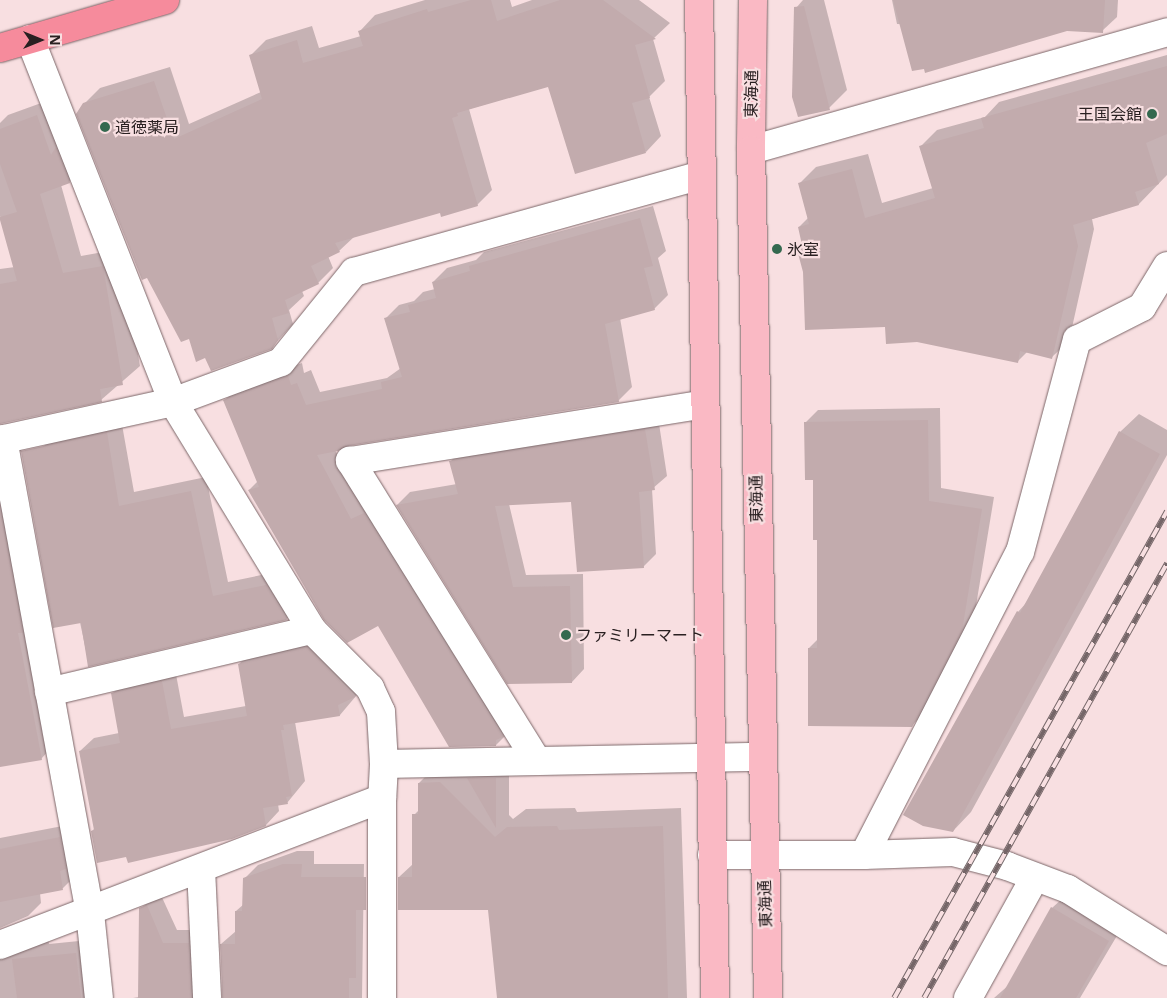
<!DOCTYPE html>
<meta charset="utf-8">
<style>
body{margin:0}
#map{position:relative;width:1167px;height:998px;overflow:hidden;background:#f8dfe1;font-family:"Noto Sans","Noto Sans JP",sans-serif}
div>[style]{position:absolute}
.shadow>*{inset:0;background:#0003}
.building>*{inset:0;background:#c2abad}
.roads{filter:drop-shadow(0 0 1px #7c6769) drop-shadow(0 0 1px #7c6769)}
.minor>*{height:28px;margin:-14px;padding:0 14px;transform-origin:14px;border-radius:14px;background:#fff}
.major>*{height:28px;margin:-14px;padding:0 14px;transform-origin:14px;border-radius:14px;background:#fab9c4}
.highway>*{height:28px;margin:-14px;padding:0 14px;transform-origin:14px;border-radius:14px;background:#f68b9c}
.rail>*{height:5.5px;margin-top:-2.75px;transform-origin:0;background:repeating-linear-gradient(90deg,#f8dfe1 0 11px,#756668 0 22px);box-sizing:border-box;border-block:1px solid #756668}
.dots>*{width:14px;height:14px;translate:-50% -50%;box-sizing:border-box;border:2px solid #f8dfe1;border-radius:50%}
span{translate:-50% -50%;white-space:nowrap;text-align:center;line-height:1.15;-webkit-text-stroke:4.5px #f8dfe1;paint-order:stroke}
.street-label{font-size:16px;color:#292021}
.poi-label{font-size:16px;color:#292021}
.right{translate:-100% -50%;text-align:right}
.left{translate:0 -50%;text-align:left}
.north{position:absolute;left:15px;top:15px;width:50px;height:50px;-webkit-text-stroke:4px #f8dfe1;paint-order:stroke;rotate:90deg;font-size:14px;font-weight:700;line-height:20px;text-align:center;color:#292021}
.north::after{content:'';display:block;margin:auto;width:18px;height:22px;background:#292021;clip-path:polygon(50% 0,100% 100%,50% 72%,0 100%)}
</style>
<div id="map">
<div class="shadow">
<div style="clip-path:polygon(425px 0,510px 0,512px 7px,532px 0,639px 0,670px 23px,653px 39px,665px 81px,649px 97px,661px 136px,646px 152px,548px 86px,469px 109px,492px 190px,477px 205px,440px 211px,355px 236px,339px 251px,328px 256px,333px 268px,318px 283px,302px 291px,304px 296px,289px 310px,293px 324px,271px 348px,206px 357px,190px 337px,84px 104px,100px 88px,170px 67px,189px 124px,261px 92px,251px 55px,266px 40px,312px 26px,319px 48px,361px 36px,360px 31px,375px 15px)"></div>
<div style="clip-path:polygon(803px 0,824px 0,847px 90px,829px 108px,796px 8px)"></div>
<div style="clip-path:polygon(892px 0,1118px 0,1117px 17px,1102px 31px,897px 24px)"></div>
<div style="clip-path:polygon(1167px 55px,1167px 175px,1139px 204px,1092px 219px,1094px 229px,1069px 341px,1052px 357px,1027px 352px,1017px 362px,886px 326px,804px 271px,798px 247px,803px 242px,799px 227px,808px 218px,799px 184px,816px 167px,868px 154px,882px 203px,933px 188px,921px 146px,937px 130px,985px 117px,999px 102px)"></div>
<div style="clip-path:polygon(55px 98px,87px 165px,69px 182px,61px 185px,81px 256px,120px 249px,140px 366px,101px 400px,0 405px,0 269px,15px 267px,0 216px,0 123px,8px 115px)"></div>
<div style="clip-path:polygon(653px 206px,666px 251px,658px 258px,668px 295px,654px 309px,620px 318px,632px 387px,618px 401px,347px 444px,335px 450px,364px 506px,510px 731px,496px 745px,249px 490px,258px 481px,224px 401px,238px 387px,302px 363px,304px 373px,311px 370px,320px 392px,387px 378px,401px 368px,385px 319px,399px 305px,414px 301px,423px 292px,435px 289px,433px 282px,447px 268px,476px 260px,484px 252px)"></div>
<div style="clip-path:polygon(940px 408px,941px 488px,994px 497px,974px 618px,925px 713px,912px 725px,809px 648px,818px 639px,818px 539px,814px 478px,805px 423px,818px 410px)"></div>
<div style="clip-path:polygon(1139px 414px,1167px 430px,1167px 455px,971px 812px,953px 831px,1018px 612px,1027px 602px,1120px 432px)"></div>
<div style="clip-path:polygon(658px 417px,667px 476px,652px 489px,656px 554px,643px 567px,573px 500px,509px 504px,526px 575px,583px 574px,584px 669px,572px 682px,397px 505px,410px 492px,457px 484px,451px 461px,463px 448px)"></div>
<div style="clip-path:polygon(121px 419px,134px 492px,206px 477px,228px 582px,281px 571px,301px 604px,287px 619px,89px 665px,43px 447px,57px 433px)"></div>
<div style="clip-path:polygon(0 457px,54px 745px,41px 759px,0 766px)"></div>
<div style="clip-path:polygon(321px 634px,367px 683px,340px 715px,295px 722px,305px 781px,287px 803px,278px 804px,279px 811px,266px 825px,231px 838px,129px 862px,127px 855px,92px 831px,95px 828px,80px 751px,94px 738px,119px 733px,112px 694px,126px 680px,175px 669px,184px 717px,246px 706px,239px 664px,253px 650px)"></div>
<div style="clip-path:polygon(437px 765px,459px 765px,470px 776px,481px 766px,509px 765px,509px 815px,513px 819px,526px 809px,575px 808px,577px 812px,681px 808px,687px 998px,498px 998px,489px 909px,399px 877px,413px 864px,414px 815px,419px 810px,419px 783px)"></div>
<div style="clip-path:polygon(73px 824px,76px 875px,63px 888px,40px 893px,41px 903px,28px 916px,0 928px,0 838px)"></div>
<div style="clip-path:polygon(297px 851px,314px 851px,314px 864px,364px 864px,362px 998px,222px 998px,221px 944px,236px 931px,236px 911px,244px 904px,244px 879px,258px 865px)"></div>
<div style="clip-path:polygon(160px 893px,177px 930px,202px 930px,212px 998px,133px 998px,139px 997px,140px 909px)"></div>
<div style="clip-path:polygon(1065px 896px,1121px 929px,1080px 998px,994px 998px,1010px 984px,1052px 908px)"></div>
<div style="clip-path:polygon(48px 936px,49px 944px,89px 940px,95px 998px,0 998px,0 939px)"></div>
</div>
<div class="building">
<div style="clip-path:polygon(471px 0,491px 0,497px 21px,560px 0,603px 0,656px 39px,635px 45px,650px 98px,632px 103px,646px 153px,575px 174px,548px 87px,457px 113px,458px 116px,452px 118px,478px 206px,441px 217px,440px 213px,335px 243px,340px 252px,311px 266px,319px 284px,285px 300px,289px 313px,272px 318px,278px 340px,272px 349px,211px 371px,205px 358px,196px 362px,189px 339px,181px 342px,147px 278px,142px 280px,76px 114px,83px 103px,154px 81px,174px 139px,262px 99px,249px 55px,297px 40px,303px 63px,363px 46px,358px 31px,427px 9px,428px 12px)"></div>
<div style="clip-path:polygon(893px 0,1105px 0,1103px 33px,1067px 31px,925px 73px,924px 69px,912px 71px)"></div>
<div style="clip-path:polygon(804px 6px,830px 110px,798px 117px,792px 97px,794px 7px)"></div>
<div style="clip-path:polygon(1167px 66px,1167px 134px,1146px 143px,1159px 184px,1135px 192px,1139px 205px,1073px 225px,1078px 246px,1052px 359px,1020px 351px,1018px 363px,917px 342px,886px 344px,885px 327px,805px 330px,803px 272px,796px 246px,802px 245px,798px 227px,809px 224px,798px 183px,852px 169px,865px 218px,935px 198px,919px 146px,984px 128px,981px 118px)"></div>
<div style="clip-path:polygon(37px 115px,51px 155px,56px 147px,70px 183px,40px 194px,63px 273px,103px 266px,123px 385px,100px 389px,102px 402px,0 424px,0 284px,17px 281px,0 220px,0 217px,17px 212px,0 164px,0 129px)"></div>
<div style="clip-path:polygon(640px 218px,653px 266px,644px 268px,655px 310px,605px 324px,619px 402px,348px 446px,338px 451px,317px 455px,351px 519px,364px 513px,503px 737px,496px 740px,496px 746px,449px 747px,378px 626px,347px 643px,324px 620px,248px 490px,259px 487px,223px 400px,288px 376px,291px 385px,297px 383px,306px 405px,382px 389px,381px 382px,402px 377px,384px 318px,410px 312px,408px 305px,436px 298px,432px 282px,470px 271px,469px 266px)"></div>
<div style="clip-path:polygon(928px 420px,929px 501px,982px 509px,962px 631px,912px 727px,808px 726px,808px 648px,817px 648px,817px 540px,813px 540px,813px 480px,805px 480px,804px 422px)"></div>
<div style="clip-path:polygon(645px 429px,655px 490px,639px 492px,644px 568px,577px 572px,571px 502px,495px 506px,513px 587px,570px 586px,572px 683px,507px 684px,396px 505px,458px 494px,449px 461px)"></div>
<div style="clip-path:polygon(1119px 431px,1160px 454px,953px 832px,923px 826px,903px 815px,1017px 611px,1020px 613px)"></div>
<div style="clip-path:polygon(107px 432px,119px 506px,191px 491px,213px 596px,266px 585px,287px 620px,88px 667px,81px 623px,53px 628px,21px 451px)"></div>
<div style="clip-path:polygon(0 509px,23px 633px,18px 633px,42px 760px,0 767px)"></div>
<div style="clip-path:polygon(307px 647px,355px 697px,338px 705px,340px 716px,283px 725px,284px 730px,281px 730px,292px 796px,286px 797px,288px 804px,263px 808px,266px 826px,232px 839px,128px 863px,126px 857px,97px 863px,91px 831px,94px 830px,79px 751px,120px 743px,111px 693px,162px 681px,171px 729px,247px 716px,238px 664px)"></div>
<div style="clip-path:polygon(467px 778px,496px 778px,496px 828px)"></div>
<div style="clip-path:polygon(440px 782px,495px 837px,507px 827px,557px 826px,559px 830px,663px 826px,668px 998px,497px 998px,488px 910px,398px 910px,398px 877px,412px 877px,412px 814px,418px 814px,418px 783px)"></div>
<div style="clip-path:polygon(60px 837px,66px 869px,60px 871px,63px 890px,0 902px,0 849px)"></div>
<div style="clip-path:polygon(283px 864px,302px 864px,301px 877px,366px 877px,366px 910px,356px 910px,356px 978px,349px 978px,349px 998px,223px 998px,220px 944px,235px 944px,235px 911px,242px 911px,243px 878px)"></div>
<div style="clip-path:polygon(147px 905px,163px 943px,189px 943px,191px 998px,138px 998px,139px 908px)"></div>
<div style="clip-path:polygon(1051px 907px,1109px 941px,1076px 998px,1000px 998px)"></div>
<div style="clip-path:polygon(76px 953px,81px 998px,17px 998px,12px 959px)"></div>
</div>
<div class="roads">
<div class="minor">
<div style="left:30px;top:39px;width:390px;rotate:68.5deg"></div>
<div style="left:173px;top:402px;width:267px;rotate:58.6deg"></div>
<div style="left:312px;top:630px;width:82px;rotate:45deg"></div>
<div style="left:370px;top:688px;width:26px;rotate:65deg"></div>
<div style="left:381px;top:712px;width:52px;rotate:86.7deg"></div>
<div style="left:384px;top:764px;width:34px;rotate:93deg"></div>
<div style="left:751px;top:150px;width:432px;rotate:-15.8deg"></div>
<div style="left:3px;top:439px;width:482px;rotate:79.6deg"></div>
<div style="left:90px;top:913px;width:85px;rotate:84deg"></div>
<div style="left:0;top:440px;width:177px;rotate:-12.4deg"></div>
<div style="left:173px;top:402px;width:115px;rotate:-20.3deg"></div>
<div style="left:281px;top:362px;width:116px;rotate:-51deg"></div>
<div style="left:354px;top:272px;width:360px;rotate:-15.6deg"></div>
<div style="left:49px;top:692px;width:270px;rotate:-13.3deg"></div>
<div style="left:537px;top:761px;width:354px;rotate:-121.9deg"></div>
<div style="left:350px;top:461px;width:359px;rotate:-9.1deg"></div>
<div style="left:384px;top:764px;width:377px;rotate:-1.1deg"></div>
<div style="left:712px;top:855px;width:152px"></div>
<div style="left:864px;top:855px;width:341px;rotate:-62.8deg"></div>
<div style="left:1020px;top:552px;width:220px;rotate:-75deg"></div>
<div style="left:1077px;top:340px;width:73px;rotate:-26.9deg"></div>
<div style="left:1142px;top:307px;width:48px;rotate:-58.6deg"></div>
<div style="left:864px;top:855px;width:89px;rotate:-1.9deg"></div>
<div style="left:953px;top:852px;width:56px;rotate:14.5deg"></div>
<div style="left:1007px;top:866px;width:65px;rotate:20.7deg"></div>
<div style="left:1068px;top:889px;width:117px;rotate:32.1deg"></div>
<div style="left:201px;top:869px;width:129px;rotate:87.3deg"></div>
<div style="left:0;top:945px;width:409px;rotate:-21deg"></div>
<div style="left:382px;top:798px;width:200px;rotate:90deg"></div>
<div style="left:968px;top:998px;width:138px;rotate:-61deg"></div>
</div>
<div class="major">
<div style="left:699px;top:0;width:998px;rotate:89.08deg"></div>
<div style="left:753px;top:0;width:150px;rotate:90.8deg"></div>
<div style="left:751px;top:150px;width:848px;rotate:88.85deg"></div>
</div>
<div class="highway">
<div style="left:0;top:48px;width:172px;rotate:-16.2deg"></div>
</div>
</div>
<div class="rail">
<div style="left:894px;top:998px;width:558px;rotate:-60.73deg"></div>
<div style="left:924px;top:998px;width:498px;rotate:-60.8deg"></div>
</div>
<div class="dots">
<div style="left:1152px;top:114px;background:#34694f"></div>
<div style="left:105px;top:127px;background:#34694f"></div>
<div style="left:777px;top:249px;background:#34694f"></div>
<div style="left:566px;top:635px;background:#34694f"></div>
</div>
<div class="street-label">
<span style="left:751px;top:94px;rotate:-89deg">東海通</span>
<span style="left:756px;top:499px;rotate:-91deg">東海通</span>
<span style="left:765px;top:904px;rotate:-92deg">東海通</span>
</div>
<div class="poi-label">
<span class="right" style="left:1142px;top:114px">王国会館</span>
<span class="left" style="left:115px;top:127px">道徳薬局</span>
<span class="left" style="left:787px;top:249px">氷室</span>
<span class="left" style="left:576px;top:635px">ファミリーマート</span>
</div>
<div class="north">N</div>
</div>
